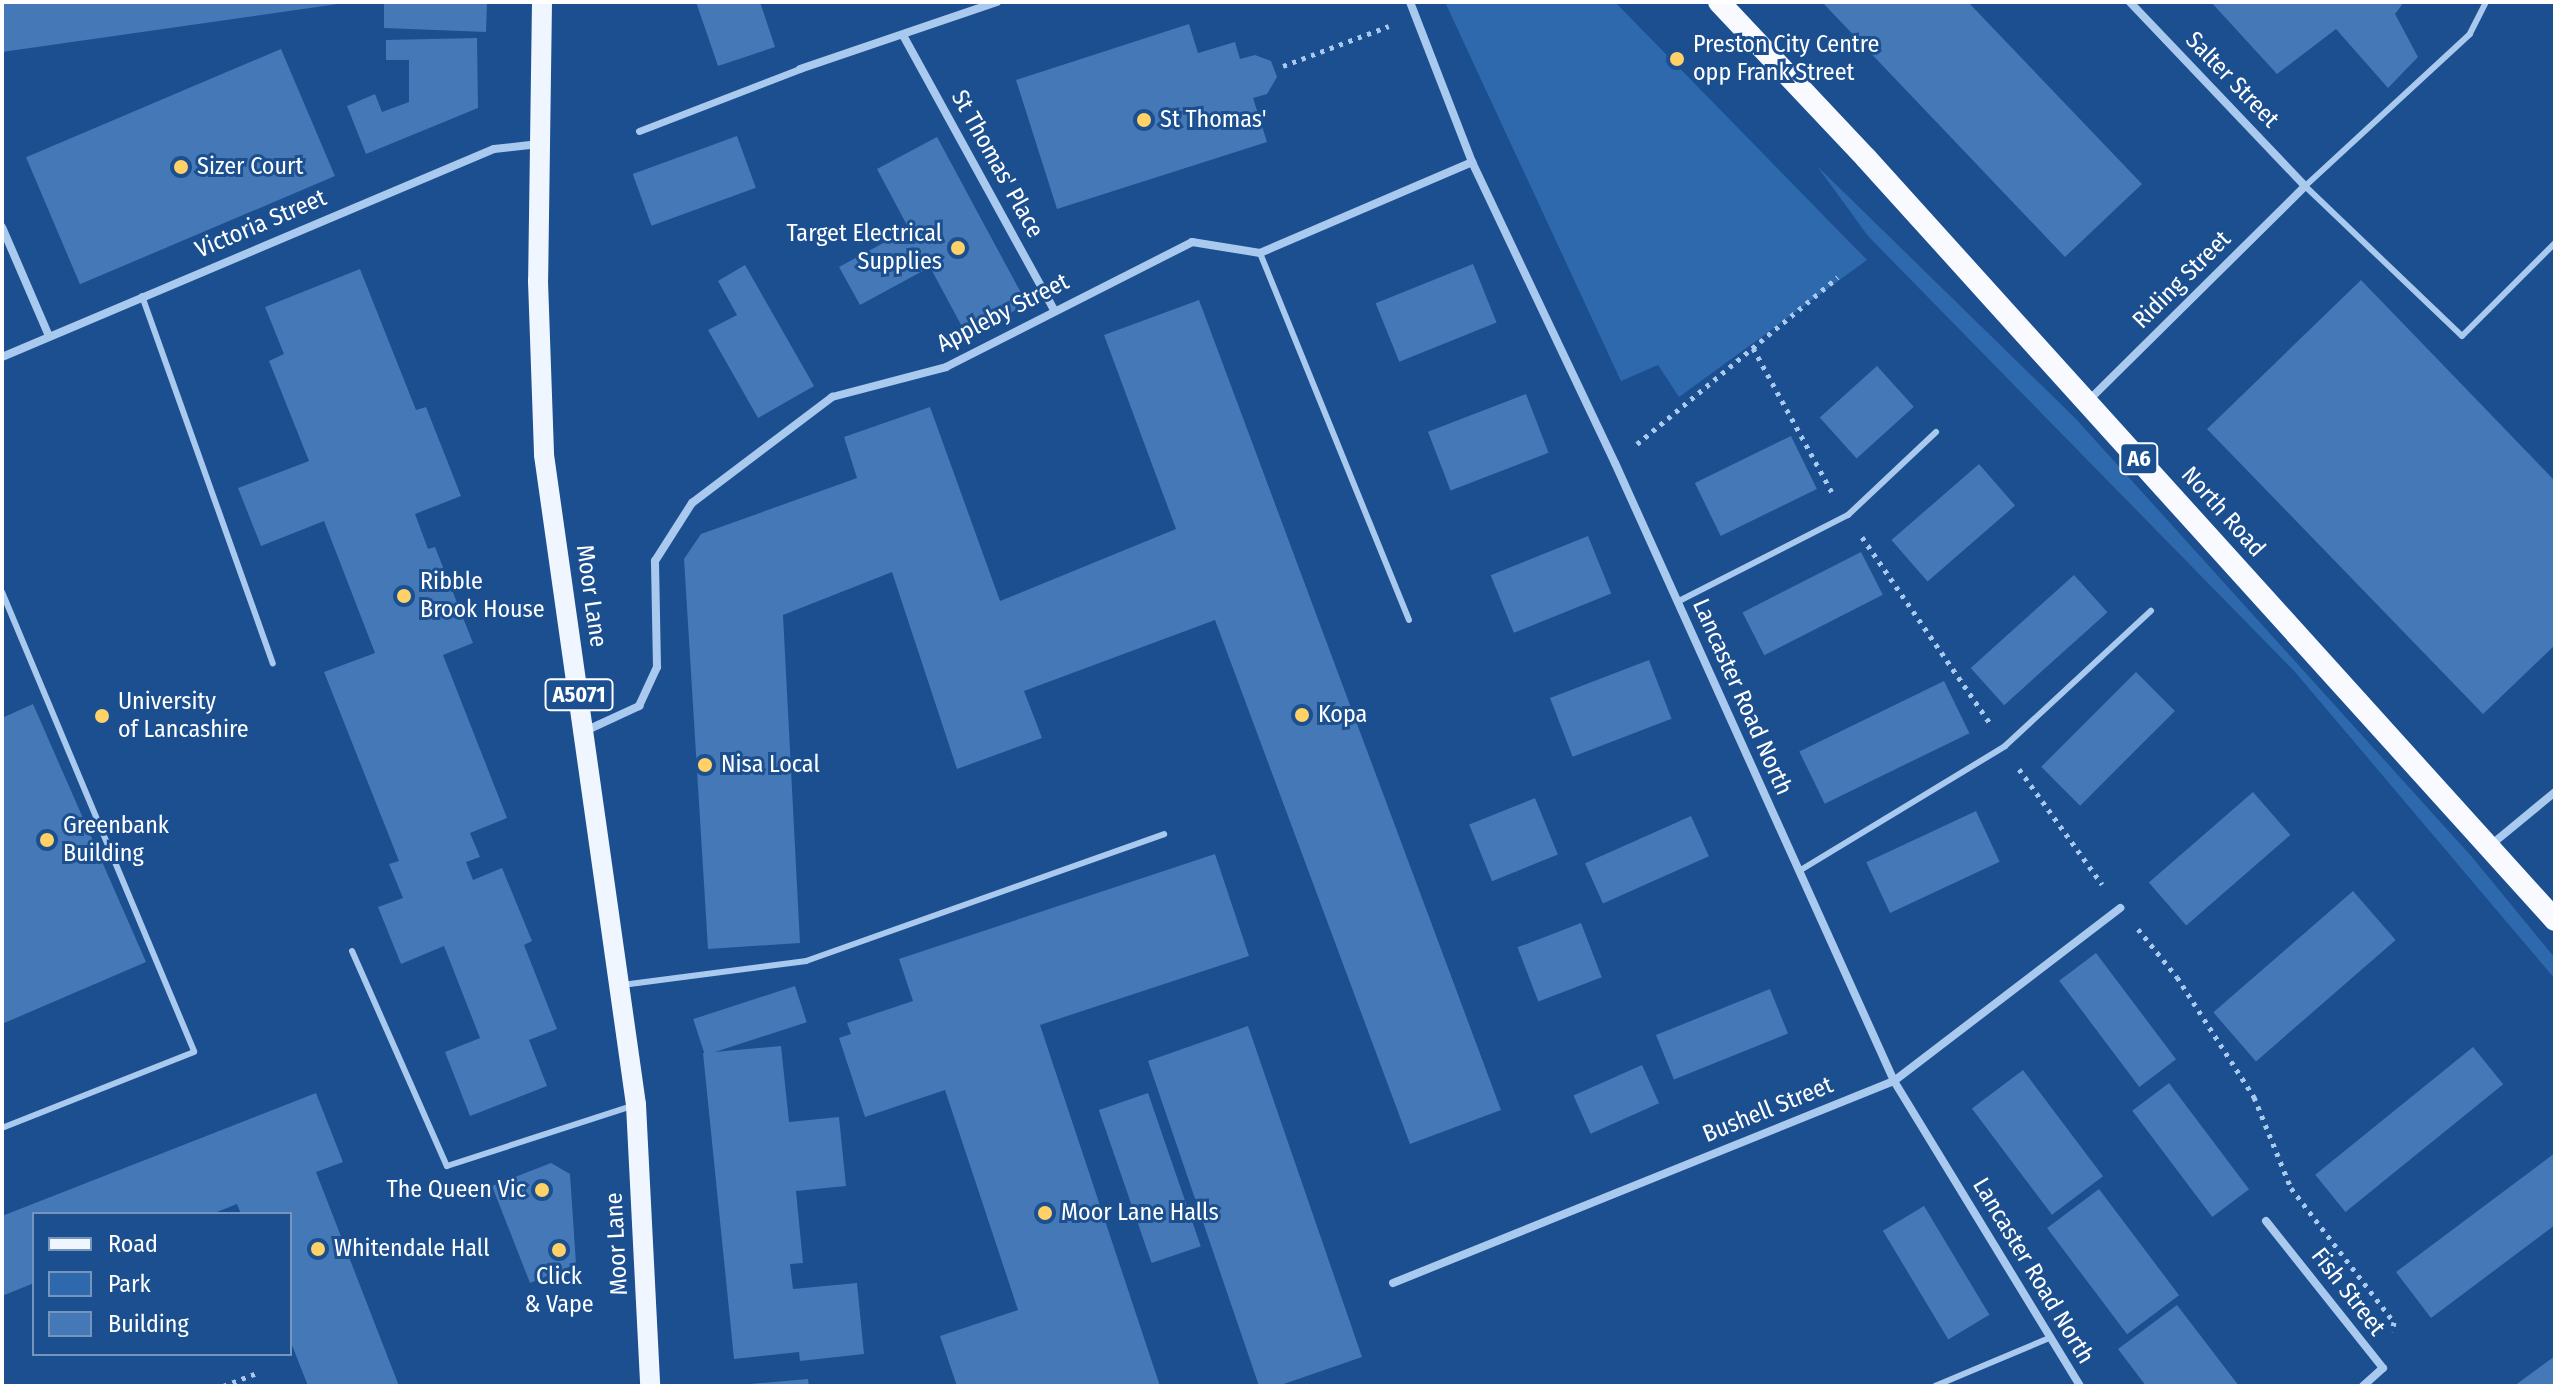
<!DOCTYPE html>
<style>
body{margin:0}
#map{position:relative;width:2557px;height:1388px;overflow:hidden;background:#1b4f8f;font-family:"Fira Sans Condensed",sans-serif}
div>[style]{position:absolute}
.green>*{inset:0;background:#2e69ad}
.building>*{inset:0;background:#4478b7;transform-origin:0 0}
.path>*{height:5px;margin-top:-2.5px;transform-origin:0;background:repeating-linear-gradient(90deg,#a9c9ee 0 4px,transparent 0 10px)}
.service>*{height:6px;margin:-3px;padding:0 3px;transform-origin:3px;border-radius:3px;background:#a9c9ee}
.pedestrian>*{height:7px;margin:-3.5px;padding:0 3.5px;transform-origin:3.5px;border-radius:3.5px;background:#a9c9ee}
.minor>*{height:8px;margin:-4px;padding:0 4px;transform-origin:4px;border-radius:4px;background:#a9c9ee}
.primary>*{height:20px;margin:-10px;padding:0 10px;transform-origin:10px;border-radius:10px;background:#f0f6ff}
.trunk>*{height:22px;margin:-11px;padding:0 11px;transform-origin:11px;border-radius:11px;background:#f8faff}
.dots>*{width:22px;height:22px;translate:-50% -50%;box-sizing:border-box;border:4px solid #1b4f8f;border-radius:50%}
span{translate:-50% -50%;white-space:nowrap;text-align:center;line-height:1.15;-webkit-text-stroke:6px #1b4f8f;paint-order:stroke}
.shield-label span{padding:2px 6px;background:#1b4f8f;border:2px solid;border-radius:6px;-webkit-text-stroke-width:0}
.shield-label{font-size:22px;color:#fff;font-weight:700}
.poi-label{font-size:24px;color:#fff}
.left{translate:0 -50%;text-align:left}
.right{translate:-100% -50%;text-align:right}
.street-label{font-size:24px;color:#fff}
.frame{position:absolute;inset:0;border:4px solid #fff;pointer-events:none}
.legend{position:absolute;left:32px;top:1212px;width:260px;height:144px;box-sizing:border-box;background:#1b4f8f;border:2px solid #7695bc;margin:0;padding:10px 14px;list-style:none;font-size:24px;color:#fff}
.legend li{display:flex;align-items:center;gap:16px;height:40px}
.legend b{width:40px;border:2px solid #7695bc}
</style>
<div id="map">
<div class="green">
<div style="clip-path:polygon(1445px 2px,1615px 2px,1867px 260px,1679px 397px,1658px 365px,1621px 381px)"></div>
<div style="clip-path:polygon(1817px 166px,2076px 419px,2472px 857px,2555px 958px,2555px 979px,2295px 672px,1868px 236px)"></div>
</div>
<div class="building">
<div style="clip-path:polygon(2px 2px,338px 2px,338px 4px,2px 52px)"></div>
<div style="clip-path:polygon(384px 2px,487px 2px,486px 32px,384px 28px)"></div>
<div style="clip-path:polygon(696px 2px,760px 2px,775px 47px,718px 66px)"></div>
<div style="clip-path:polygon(1822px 2px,1968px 2px,2142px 184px,2065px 257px)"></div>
<div style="clip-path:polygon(2211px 2px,2404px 2px,2395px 14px,2418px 57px,2388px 88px,2336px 29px,2277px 74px)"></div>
<div style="clip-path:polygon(1189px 24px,1198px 53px,1235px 42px,1240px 59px,1255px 55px,1271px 61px,1277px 77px,1267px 94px,1253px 98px,1267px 142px,1057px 209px,1016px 80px)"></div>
<div style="clip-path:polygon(477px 38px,478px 108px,366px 154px,347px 106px,375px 94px,382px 112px,409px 102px,409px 60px,386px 60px,386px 40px)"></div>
<div style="left:281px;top:49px;width:138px;height:277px;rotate:67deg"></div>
<div style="left:737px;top:136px;width:55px;height:111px;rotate:70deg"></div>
<div style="clip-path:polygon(937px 137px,1027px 304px,967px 336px,930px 267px,860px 305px,839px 267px,909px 229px,877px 169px)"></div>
<div style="left:1473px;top:264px;width:63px;height:105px;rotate:68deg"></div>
<div style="clip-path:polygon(745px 265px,814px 386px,758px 418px,708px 330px,737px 315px,718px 281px)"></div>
<div style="clip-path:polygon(360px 269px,416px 410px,426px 407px,461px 496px,415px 514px,428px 549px,435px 547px,473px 643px,443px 655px,507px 818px,470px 833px,480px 857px,466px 862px,473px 880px,502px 868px,532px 941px,524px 945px,557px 1029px,529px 1040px,547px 1086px,470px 1116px,445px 1052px,480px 1038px,444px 946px,401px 964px,378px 907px,403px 898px,389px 864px,399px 861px,324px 672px,375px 653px,324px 521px,261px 546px,238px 488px,309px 461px,269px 361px,284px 354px,265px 307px)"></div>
<div style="clip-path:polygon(2361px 280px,2555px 481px,2555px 645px,2483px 714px,2207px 429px)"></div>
<div style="clip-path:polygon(1199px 300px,1501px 1110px,1410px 1144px,1215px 620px,1024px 691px,1042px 738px,957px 769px,892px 572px,783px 615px,800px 943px,708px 949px,684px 559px,701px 534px,857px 478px,844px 437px,930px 407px,1000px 601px,1176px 529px,1104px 335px)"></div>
<div style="left:1877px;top:366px;width:55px;height:77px;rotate:48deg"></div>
<div style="left:1526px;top:394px;width:63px;height:105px;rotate:69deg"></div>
<div style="left:1791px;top:436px;width:59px;height:107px;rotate:64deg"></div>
<div style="left:1979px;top:464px;width:55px;height:116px;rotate:49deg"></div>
<div style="left:1588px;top:536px;width:62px;height:105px;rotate:68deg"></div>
<div style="left:1861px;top:552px;width:48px;height:133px;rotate:63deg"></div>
<div style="left:2074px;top:575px;width:50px;height:139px;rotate:48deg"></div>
<div style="left:1649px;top:660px;width:63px;height:106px;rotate:69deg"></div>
<div style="left:2136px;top:672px;width:55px;height:134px;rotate:45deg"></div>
<div style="left:1944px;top:681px;width:58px;height:161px;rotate:64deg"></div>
<div style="clip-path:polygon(33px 704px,146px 962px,2px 1024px,2px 718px)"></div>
<div style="left:2253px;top:792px;width:57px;height:138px;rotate:49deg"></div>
<div style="left:1535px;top:798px;width:61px;height:71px;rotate:68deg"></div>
<div style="left:1976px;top:811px;width:56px;height:121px;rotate:65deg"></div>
<div style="left:1691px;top:816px;width:44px;height:116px;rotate:66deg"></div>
<div style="clip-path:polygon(1215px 854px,1249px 956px,1040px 1025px,1160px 1386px,957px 1386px,940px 1336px,1018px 1310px,945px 1090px,865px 1117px,839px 1038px,851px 1034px,847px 1023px,913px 1001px,899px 959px)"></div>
<div style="left:2353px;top:891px;width:65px;height:185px;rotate:49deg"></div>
<div style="left:1581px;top:923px;width:58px;height:68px;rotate:69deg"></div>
<div style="left:2096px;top:953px;width:133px;height:46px;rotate:53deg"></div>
<div style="left:795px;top:986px;width:38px;height:107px;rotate:72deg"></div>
<div style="left:1770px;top:989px;width:48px;height:123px;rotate:68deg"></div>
<div style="clip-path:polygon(1248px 1026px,1362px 1357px,1278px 1386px,1259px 1386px,1148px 1061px)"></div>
<div style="clip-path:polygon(781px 1046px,789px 1122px,839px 1117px,846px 1186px,796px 1191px,803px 1263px,790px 1264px,793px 1289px,857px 1283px,864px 1354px,800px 1361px,799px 1352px,734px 1359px,703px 1053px)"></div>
<div style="left:2473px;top:1047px;width:48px;height:203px;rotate:51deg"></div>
<div style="left:1642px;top:1065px;width:42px;height:75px;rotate:66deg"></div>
<div style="left:2023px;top:1070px;width:133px;height:64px;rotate:53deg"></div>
<div style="left:2169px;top:1083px;width:133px;height:46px;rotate:53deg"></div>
<div style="clip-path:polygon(316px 1093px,343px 1162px,316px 1172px,399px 1386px,308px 1386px,290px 1340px,290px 1214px,241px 1214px,237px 1204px,212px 1214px,34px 1214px,34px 1283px,2px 1296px,2px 1216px)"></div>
<div style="left:1148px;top:1093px;width:162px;height:52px;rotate:71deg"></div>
<div style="clip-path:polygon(2555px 1153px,2555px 1225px,2431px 1318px,2396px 1272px)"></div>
<div style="clip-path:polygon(551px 1163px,570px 1174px,576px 1264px,530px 1283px,492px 1186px)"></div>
<div style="left:2099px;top:1189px;width:133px;height:65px;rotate:53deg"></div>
<div style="left:1924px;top:1206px;width:127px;height:48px;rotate:59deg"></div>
<div style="clip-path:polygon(2177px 1305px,2239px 1386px,2146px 1386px,2118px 1349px)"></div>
<div style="clip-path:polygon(2555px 1356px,2555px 1386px,2514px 1386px)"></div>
<div style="clip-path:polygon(808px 1379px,809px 1386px,749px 1386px,749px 1384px)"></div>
</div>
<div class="path">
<div style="left:1283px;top:66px;width:113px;rotate:-20.7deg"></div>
<div style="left:1753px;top:348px;width:164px;rotate:61.3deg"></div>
<div style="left:1637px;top:444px;width:261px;rotate:-39.7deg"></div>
<div style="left:1862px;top:537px;width:226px;rotate:55.5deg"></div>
<div style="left:2019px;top:769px;width:142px;rotate:54.2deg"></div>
<div style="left:2138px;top:929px;width:62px;rotate:50.9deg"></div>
<div style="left:2177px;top:977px;width:143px;rotate:57.3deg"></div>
<div style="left:2254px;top:1097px;width:98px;rotate:67.9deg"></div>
<div style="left:2291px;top:1188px;width:169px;rotate:52.5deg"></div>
<div style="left:2394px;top:1322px;width:10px;rotate:101deg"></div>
<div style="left:223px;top:1386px;width:39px;rotate:-21deg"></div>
</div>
<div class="service">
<div style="left:2486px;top:2px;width:36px;rotate:117deg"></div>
<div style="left:2470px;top:34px;width:224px;rotate:137.3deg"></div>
<div style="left:2305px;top:186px;width:217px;rotate:43.7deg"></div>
<div style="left:2462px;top:336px;width:132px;rotate:-45deg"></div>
<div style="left:1260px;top:253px;width:396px;rotate:67.9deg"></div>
<div style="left:142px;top:296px;width:390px;rotate:70.4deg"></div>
<div style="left:2px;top:592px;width:498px;rotate:67.3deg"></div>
<div style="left:194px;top:1052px;width:206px;rotate:158.4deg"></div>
<div style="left:1677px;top:602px;width:192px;rotate:-27deg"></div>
<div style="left:1848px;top:515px;width:121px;rotate:-43.3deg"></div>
<div style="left:1799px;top:871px;width:241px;rotate:-31.2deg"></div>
<div style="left:2005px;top:746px;width:199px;rotate:-42.8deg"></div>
<div style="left:352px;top:951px;width:235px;rotate:66.2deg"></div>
<div style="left:447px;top:1166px;width:194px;rotate:-18deg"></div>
<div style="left:622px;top:985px;width:186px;rotate:-7.4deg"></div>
<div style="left:806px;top:961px;width:380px;rotate:-19.5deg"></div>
<div style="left:1935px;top:1386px;width:124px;rotate:-22.8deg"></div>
</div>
<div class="pedestrian">
<div style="left:639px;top:131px;width:173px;rotate:-21.1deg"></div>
</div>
<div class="minor">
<div style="left:1410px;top:2px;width:172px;rotate:68.8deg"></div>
<div style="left:1472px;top:162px;width:333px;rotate:64.6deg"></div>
<div style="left:1615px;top:463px;width:678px;rotate:65.7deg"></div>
<div style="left:1894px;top:1081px;width:357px;rotate:58.6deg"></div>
<div style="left:904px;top:37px;width:311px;rotate:61.2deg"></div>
<div style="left:800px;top:69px;width:208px;rotate:-18.8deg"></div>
<div style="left:2px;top:227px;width:116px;rotate:66.7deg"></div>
<div style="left:2px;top:357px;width:534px;rotate:-22.92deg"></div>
<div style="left:494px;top:149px;width:45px;rotate:-6.3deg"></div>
<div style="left:2088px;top:401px;width:305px;rotate:-44.7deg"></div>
<div style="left:2305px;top:186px;width:254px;rotate:-133.6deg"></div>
<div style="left:585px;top:731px;width:60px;rotate:-24.8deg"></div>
<div style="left:639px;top:706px;width:43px;rotate:-65.2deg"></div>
<div style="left:657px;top:667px;width:106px;rotate:-91.1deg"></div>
<div style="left:655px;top:561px;width:69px;rotate:-57.5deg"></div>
<div style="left:692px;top:503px;width:176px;rotate:-37.1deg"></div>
<div style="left:832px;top:397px;width:118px;rotate:-14.7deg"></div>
<div style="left:946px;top:367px;width:276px;rotate:-26.9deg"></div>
<div style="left:1192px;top:242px;width:69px;rotate:9.2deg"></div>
<div style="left:1260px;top:253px;width:231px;rotate:-23.2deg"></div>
<div style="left:2492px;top:844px;width:82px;rotate:-39.5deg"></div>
<div style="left:2266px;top:1221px;width:188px;rotate:51.5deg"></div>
<div style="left:2383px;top:1368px;width:27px;rotate:138deg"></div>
<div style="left:1393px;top:1283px;width:540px;rotate:-21.96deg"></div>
<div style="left:1894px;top:1081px;width:285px;rotate:-37.4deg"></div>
</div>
<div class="primary">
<div style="left:542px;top:2px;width:279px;rotate:90.8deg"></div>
<div style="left:538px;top:281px;width:174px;rotate:88deg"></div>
<div style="left:544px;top:455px;width:656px;rotate:81.94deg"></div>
<div style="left:636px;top:1105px;width:281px;rotate:87.1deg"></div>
</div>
<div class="trunk">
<div style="left:1719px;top:2px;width:214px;rotate:46.7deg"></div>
<div style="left:1866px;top:158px;width:1027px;rotate:47.88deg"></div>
</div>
<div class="dots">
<div style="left:1677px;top:59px;background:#ffd166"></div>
<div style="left:1144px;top:120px;background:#ffd166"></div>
<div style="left:181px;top:167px;background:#ffd166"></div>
<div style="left:958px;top:248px;background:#ffd166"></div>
<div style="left:404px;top:596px;background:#ffd166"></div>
<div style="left:1302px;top:715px;background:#ffd166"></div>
<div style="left:102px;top:716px;background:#ffd166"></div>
<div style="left:705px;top:765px;background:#ffd166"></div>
<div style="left:47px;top:840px;background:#ffd166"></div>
<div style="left:542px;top:1190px;background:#ffd166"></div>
<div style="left:1045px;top:1213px;background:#ffd166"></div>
<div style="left:318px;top:1249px;background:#ffd166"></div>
<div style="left:559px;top:1250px;background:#ffd166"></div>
</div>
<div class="shield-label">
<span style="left:2139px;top:459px">A6</span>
<span style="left:579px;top:695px">A5071</span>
</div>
<div class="poi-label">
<span class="left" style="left:1693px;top:59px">Preston City Centre<br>opp Frank Street</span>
<span class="left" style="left:1160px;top:120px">St Thomas'</span>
<span class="left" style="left:197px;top:167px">Sizer Court</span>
<span class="right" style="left:942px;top:248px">Target Electrical<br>Supplies</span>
<span class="left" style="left:420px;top:596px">Ribble<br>Brook House</span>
<span class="left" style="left:118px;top:716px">University<br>of Lancashire</span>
<span class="left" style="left:1318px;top:715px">Kopa</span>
<span class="left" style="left:721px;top:765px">Nisa Local</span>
<span class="left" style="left:63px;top:840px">Greenbank<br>Building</span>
<span class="right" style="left:526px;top:1190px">The Queen Vic</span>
<span class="left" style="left:1061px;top:1213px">Moor Lane Halls</span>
<span class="left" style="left:334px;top:1249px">Whitendale Hall</span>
<span style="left:559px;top:1291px">Click<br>&amp; Vape</span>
</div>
<div class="street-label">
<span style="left:2232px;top:80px;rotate:46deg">Salter Street</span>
<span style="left:997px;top:164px;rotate:61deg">St Thomas' Place</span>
<span style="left:261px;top:224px;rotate:-23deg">Victoria Street</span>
<span style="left:2182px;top:280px;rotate:-45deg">Riding Street</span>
<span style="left:1003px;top:313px;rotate:-27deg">Appleby Street</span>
<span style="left:2223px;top:512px;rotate:48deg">North Road</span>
<span style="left:591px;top:596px;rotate:82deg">Moor Lane</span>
<span style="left:1742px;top:697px;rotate:66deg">Lancaster Road North</span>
<span style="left:1768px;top:1110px;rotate:-22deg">Bushell Street</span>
<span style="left:617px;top:1244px;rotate:-93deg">Moor Lane</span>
<span style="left:2033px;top:1271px;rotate:59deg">Lancaster Road North</span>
<span style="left:2348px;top:1292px;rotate:52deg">Fish Street</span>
</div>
<div class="frame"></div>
<ul class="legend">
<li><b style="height:10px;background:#f0f6ff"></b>Road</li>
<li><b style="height:22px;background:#2e69ad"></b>Park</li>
<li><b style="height:22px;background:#4478b7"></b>Building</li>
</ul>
</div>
